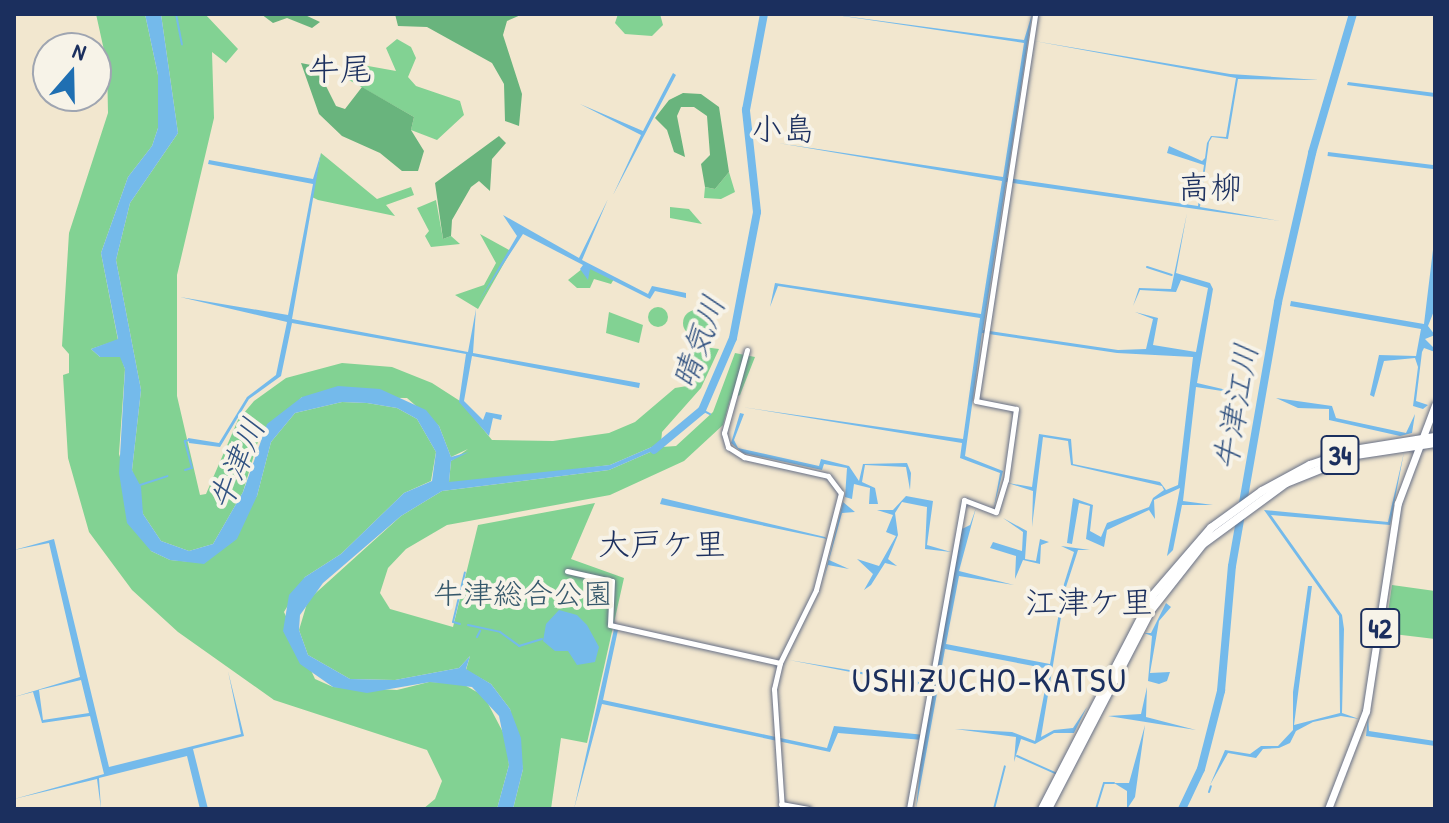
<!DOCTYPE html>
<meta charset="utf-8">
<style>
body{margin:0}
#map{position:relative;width:1449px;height:823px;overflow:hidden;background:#f2e7cf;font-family:"Patrick Hand","Klee One",sans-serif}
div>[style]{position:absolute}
.green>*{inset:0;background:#82d293}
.round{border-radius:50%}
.forest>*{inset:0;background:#69b47d}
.water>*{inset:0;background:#74baeb;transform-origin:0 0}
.stream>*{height:2px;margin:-1px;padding:0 1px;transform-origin:1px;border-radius:1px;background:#74baeb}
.river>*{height:8px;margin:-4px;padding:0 4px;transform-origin:4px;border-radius:4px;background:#74baeb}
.roads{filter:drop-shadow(0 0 2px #666f86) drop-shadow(0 0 2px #666f86)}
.minor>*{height:5px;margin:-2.5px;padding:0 2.5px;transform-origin:2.5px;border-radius:2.5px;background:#fff}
.major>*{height:7px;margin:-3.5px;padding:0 3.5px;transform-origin:3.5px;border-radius:3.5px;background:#fff}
.highway>*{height:8px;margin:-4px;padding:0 4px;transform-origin:4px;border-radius:4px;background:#fff}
span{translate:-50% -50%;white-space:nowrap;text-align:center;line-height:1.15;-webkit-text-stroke:8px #f7f3e8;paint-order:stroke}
.shield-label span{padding:2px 6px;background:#f7f3e8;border:2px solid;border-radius:6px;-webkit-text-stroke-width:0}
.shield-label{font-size:28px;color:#1b2f5e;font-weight:700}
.park-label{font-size:30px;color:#35586b}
.neighbourhood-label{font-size:32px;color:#1b2f5e}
.water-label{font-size:32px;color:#315281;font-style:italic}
.quarter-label{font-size:34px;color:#1b2f5e;letter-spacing:2px}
.frame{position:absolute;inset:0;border:16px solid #1b2f5e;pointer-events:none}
.north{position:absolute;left:32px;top:32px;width:80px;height:80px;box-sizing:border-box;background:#f7f3e8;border:2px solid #9fa5b1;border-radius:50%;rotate:20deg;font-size:22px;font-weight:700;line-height:32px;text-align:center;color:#1b2f5e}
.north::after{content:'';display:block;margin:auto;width:28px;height:36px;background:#1f6fb2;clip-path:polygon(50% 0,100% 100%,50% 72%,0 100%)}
</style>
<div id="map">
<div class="green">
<div style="clip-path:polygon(96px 14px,145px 14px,158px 75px,158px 128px,152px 146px,128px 177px,101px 253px,118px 340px,91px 349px,100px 357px,121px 357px,125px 369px,119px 454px,151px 551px,170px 560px,204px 563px,257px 496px,271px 442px,295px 413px,342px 402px,367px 403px,397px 408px,417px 419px,436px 452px,431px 481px,404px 493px,341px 554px,305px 577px,284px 612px,315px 679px,333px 687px,397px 690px,429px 682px,461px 683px,484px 696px,506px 738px,509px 765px,497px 809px,423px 809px,435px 799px,442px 781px,427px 750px,274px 700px,178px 632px,132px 590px,89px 532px,68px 458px,63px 375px,69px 373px,69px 354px,62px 346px,69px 233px,108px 113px,107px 64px)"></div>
<div style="clip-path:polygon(161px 14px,205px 14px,238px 49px,226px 63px,212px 52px,214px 118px,177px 275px,177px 396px,200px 495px,206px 494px,238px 420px,254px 401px,286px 378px,342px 363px,392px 367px,432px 383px,460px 401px,492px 440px,553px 441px,609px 433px,635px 422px,675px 388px,687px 386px,689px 345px,719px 349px,701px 388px,662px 432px,661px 443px,610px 465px,458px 484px,449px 482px,451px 461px,468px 449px,451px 457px,439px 426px,407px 398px,302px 397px,259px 438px,243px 492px,213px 544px,189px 551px,161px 541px,143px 514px,132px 470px,141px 390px,116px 260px,130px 203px,178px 133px)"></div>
<div style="clip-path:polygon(618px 14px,660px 14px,663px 25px,652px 36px,625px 34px,615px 23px)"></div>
<div style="clip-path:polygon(397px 39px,411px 47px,416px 58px,408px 77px,416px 86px,460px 101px,464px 115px,437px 140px,411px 130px,414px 117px,342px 76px,346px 62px,396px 71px,386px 48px)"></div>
<div style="clip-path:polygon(321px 153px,377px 199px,411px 187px,414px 195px,386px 205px,395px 216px,318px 200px,312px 197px)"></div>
<div style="clip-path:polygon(729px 172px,735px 192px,721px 199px,704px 198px,705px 187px,715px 189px)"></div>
<div style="clip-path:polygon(436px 200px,443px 239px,451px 236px,460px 244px,431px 247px,425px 236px,429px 231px,417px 208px)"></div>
<div style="clip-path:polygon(670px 207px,689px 209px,702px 224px,670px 218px)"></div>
<div style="clip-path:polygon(480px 234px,511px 251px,478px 309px,455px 295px,484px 285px,496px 263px)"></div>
<div style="clip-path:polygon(587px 265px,614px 279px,611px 284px,594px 279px,590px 288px,577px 288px,568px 280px)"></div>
<div class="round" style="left:648px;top:307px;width:20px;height:20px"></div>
<div class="round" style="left:683px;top:310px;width:26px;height:26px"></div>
<div style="clip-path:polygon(609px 312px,643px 325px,639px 343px,606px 333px)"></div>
<div style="clip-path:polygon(735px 353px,755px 357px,740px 395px,730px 400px,723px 425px,684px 461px,610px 495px,447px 525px,406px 549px,388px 568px,380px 593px,390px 609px,453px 627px,478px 525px,595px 503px,571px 559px,624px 578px,587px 743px,561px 738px,551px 809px,513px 809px,523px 769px,510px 709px,491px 684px,466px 670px,470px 656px,459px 668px,395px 680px,350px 679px,308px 655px,299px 630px,308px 600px,401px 516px,442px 491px,609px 470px,662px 447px,676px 446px,713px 412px)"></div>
<div style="clip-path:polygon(1392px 585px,1435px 591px,1435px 639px,1385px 633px)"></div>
</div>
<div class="forest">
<div style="clip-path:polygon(261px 14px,303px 14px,320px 22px,312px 28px,287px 18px,273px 23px)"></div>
<div style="clip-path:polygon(395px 14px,523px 14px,507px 21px,503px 35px,522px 94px,519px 126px,505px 121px,504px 84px,492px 63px,427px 27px,398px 26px)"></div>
<div style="clip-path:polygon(301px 63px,316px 66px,336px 106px,345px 109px,362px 87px,414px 117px,411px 130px,424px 151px,418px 171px,402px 171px,380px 153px,342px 136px,319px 114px)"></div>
<div style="clip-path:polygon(683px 93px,701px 94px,719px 107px,729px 172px,715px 189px,705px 187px,701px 164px,710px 155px,707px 116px,694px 107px,681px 107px,677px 116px,685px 157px,674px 152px,667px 130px,655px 118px,669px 100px)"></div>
<div style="clip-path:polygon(499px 136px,506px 143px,492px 159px,490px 191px,479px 181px,471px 187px,452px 220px,451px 236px,443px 239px,435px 183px)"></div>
</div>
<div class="water">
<div style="clip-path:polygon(145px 14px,161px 14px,178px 133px,130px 203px,116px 260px,141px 390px,132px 470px,141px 487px,143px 514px,161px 541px,189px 551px,213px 544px,243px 492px,267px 424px,302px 397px,338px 386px,380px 389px,426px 410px,439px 426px,451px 457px,469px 452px,451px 461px,449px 482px,610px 465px,661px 443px,662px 447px,609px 470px,442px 491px,401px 516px,323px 583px,300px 615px,299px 630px,308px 655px,350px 679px,395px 680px,459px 668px,470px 656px,466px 669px,491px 684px,510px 709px,521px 738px,523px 769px,513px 809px,497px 809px,509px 765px,499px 716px,472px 687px,430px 682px,367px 693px,333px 687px,300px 664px,283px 631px,289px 595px,305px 577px,341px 554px,404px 493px,432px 481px,436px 452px,417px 419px,397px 408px,367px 403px,342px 402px,295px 413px,271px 442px,257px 496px,237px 539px,204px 564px,170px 560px,151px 551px,127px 523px,119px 473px,125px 369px,120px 357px,100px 357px,91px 349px,118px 339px,101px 253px,128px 177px,152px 146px,158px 128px,158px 75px)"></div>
<div style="clip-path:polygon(829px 14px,1024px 40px,1032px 14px,1007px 178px,1198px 206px,1204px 165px,1167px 153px,1169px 146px,1202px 161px,1205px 158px,1207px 143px,1211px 136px,1226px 137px,1236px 78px,1034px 41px,1230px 74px,1319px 80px,1238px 79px,1228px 139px,1212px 137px,1209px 142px,1200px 207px,1280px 221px,1006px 182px,983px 330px,1118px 350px,1146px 349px,1153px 319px,1135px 312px,1158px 318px,1153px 345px,1196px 352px,1208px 288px,1181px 280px,1176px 292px,1140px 290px,1133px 306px,1139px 288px,1171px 289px,1187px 213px,1176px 273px,1210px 283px,1213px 289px,1197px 383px,1248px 395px,1196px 387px,1183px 501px,1213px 505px,1182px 505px,1173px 550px,1167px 556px,1180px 488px,1154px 500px,1155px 519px,1149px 510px,1107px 530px,1104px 547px,1086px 539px,1090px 506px,1079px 503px,1072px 544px,1067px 543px,1073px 498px,1093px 505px,1090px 531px,1101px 537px,1107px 523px,1149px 507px,1153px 498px,1164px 490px,1162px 486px,1071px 465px,1068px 441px,1043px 437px,1032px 527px,1033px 491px,1008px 483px,1032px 487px,1039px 434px,1071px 439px,1073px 464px,1160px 482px,1166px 490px,1178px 485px,1193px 357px,1117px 353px,982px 333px,965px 456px,1003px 471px,994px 507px,1000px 473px,960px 458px,962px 443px,742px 407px,963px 439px,980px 318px,778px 286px,770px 307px,775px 283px,981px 314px,1002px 181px,778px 143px,1003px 177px,1024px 43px)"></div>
<div style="clip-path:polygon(673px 73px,676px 75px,613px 195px,641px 135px,580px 104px,643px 131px)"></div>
<div style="clip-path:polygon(1348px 82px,1435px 93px,1435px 97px,1347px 85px)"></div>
<div style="left:1328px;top:152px;width:108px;height:4px;rotate:7deg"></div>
<div style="clip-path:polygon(321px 153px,292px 319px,468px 352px,476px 309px,473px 353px,640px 383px,639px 388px,472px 356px,464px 401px,483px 420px,486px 412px,502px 415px,501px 420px,493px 418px,489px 436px,459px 402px,466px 354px,292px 323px,281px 376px,249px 399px,220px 447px,189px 443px,188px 438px,219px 443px,247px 397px,276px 375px,287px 322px,180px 297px,288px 315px,313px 184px,208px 164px,209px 160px,313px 179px)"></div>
<div style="clip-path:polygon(608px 199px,582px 260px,648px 294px,652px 286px,686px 293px,686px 298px,655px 291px,650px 299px,590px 269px,588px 280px,580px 269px,583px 265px,523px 234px,479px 301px,517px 236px,503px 215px,579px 258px)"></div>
<div style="clip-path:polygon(1435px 233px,1434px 311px,1428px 326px,1435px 335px,1425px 339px,1435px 349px,1435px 352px,1424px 348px,1422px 352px,1416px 401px,1428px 405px,1423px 409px,1413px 406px,1418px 367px,1415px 358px,1384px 361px,1374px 397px,1370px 395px,1379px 355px,1416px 356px,1421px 329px,1290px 306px,1291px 301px,1424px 324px)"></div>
<div style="clip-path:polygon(1276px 398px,1332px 406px,1336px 418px,1406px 433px,1415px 414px,1412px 433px,1400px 436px,1329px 420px,1329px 409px,1298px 408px)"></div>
<div style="clip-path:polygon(740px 413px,744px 414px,734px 440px,738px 448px,819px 466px,821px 459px,849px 466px,859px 481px,863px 464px,907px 463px,911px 473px,910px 490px,906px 467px,865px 465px,862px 482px,875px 488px,878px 504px,869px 504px,870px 488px,854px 484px,852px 499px,845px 497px,847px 468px,824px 464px,822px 470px,743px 453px,731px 443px)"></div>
<div style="clip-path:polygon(1404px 452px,1390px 525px,1271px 515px,1342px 615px,1344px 629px,1342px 713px,1359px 719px,1341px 716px,1313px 722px,1296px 731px,1290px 743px,1279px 748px,1263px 749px,1256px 758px,1228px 753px,1210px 785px,1225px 750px,1250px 754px,1261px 746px,1278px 746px,1293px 730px,1293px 692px,1308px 586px,1312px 586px,1294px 725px,1340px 713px,1339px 616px,1264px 510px,1388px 522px)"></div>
<div style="clip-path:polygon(906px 496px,933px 501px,927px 545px,951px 552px,925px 549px,927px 507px,902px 502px,895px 513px,898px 535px,888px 559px,897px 566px,885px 563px,871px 585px,864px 590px,873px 574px,857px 559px,879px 566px,896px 536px,886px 532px,893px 515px,877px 510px,893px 510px)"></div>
<div style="clip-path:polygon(662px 498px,825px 537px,827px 539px,660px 504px)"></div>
<div style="clip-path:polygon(843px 502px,855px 512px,842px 513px,829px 560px,849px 569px,828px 565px,824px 578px)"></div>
<div style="clip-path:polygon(976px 508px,959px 571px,1014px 585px,959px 576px,946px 644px,1050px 664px,1064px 584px,1074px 552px,1061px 546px,1090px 550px,1078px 550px,1066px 587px,1041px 737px,1054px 730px,1073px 728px,1087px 707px,1074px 733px,1054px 733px,1035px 744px,1021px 739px,1014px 762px,1016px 737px,955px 729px,1012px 732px,1035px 741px,1049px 669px,945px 649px,916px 809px,923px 740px,838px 733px,830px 752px,602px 704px,574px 809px,614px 629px,618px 630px,603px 700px,827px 748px,834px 726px,925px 735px,933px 688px,789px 660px,934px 684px,962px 529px,970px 525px)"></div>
<div style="clip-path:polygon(1003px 518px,1027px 531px,1025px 559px,1036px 561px,1040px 539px,1049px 542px,1041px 545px,1040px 564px,1023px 560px,1015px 579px,1016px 556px,990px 548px,993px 542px,1022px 551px,1023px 532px)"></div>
<div style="clip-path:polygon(evenodd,54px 539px,109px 767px,241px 734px,228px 671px,244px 736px,193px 749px,208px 809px,200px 809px,187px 756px,99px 778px,101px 809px,97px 779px,14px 799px,104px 774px,90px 716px,42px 723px,33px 692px,14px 697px,80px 677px,49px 543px,14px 550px,54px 539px,81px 680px,89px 713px,43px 720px,39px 690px,81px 680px)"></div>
<div style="clip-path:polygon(1166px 603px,1171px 607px,1159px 621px,1150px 673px,1170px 672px,1167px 681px,1159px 684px,1148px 681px,1152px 636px,1144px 633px,1151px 633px)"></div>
<div style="clip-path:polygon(559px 610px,577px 615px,587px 625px,599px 647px,595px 662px,577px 665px,568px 651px,555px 651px,543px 641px,546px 624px)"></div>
<div style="clip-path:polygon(1147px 687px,1146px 717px,1196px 730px,1108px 716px,1141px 714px)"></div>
<div style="clip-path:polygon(1368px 717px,1369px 731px,1435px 741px,1435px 746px,1366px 736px)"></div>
<div style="clip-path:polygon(1145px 725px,1135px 797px,1127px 809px,1127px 791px,1114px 783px,1129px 783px)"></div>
</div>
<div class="stream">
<div style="left:176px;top:14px;width:31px;rotate:79deg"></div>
<div style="left:1147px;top:267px;width:26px;rotate:18deg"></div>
<div style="left:702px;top:410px;width:9px;rotate:27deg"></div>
<div style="left:185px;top:470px;width:7px;rotate:-16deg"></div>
<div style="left:192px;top:468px;width:28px;rotate:-105deg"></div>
<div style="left:185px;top:441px;width:4px;rotate:-14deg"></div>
<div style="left:137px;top:486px;width:32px;rotate:-18deg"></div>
<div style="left:460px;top:624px;width:7px;rotate:-164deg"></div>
<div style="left:453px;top:622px;width:51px;rotate:-76.5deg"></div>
<div style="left:468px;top:625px;width:33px;rotate:12deg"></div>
<div style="left:500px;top:632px;width:24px;rotate:36deg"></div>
<div style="left:519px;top:646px;width:24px;rotate:-17deg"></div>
<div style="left:477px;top:637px;width:7px;rotate:-63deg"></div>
<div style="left:1017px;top:756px;width:42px;rotate:24.1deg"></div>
<div style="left:1209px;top:792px;width:6px;rotate:-72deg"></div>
<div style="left:994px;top:809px;width:44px;rotate:-75.7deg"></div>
<div style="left:1096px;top:809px;width:27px;rotate:-73deg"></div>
<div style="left:1104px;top:783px;width:10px"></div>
</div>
<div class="river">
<div style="left:654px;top:450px;width:62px;rotate:-39.8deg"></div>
<div style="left:702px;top:410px;width:78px;rotate:-66.7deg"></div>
<div style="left:733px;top:338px;width:128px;rotate:-79.2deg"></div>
<div style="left:757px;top:212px;width:103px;rotate:-96.2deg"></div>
<div style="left:746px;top:110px;width:98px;rotate:-79.4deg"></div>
<div style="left:1182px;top:809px;width:44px;rotate:-64.6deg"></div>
<div style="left:1201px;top:769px;width:81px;rotate:-75.6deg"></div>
<div style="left:1221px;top:691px;width:125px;rotate:-85deg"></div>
<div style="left:1232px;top:566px;width:268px;rotate:-80.1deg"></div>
<div style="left:1278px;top:302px;width:153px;rotate:-77.1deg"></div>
<div style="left:1312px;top:153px;width:145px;rotate:-73.6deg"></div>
</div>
<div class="roads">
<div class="minor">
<div style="left:747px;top:350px;width:86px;rotate:105.5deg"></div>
<div style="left:724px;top:433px;width:15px;rotate:74deg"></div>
<div style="left:728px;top:447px;width:19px;rotate:32deg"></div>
<div style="left:744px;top:457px;width:86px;rotate:12.7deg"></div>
<div style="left:828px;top:476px;width:21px;rotate:53deg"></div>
<div style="left:841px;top:493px;width:100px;rotate:104.5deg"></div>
<div style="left:816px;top:590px;width:81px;rotate:116.3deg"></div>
<div style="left:780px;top:663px;width:27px;rotate:103deg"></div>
<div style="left:774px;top:689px;width:120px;rotate:86.2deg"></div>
<div style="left:567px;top:571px;width:46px;rotate:12.5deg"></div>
<div style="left:612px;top:581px;width:44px;rotate:92.6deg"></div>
<div style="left:610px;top:625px;width:174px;rotate:12.6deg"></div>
<div style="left:781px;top:804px;width:28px;rotate:10deg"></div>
<div style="left:909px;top:809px;width:314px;rotate:-79.9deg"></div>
<div style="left:964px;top:500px;width:34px;rotate:21deg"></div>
<div style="left:996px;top:512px;width:34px;rotate:-73deg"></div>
<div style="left:1006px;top:480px;width:72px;rotate:-82deg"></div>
<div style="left:1016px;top:409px;width:41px;rotate:-168.7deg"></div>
<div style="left:976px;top:401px;width:391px;rotate:-81.3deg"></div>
</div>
<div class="major">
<div style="left:1328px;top:809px;width:105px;rotate:-68.8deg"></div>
<div style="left:1366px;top:711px;width:210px;rotate:-81.3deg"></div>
<div style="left:1398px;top:503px;width:105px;rotate:-69.3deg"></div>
</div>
<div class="highway">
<div style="left:1042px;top:809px;width:241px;rotate:-62.6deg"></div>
<div style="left:1153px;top:595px;width:89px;rotate:-49.1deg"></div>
<div style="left:1211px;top:528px;width:63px;rotate:-36deg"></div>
<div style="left:1262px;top:491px;width:55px;rotate:-28.4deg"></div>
<div style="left:1310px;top:465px;width:46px;rotate:-18.8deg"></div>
<div style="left:1354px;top:450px;width:82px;rotate:-9.1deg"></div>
<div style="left:1048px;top:809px;width:224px;rotate:-62.6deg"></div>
<div style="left:1151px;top:610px;width:84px;rotate:-51.8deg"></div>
<div style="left:1203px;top:544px;width:103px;rotate:-36.3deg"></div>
<div style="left:1286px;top:483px;width:75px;rotate:-21.8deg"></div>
<div style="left:1356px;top:455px;width:80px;rotate:-8.6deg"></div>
</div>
</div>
<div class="shield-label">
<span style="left:1340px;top:455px">34</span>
<span style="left:1380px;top:628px">42</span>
</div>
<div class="park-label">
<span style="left:523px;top:593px">牛津総合公園</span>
</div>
<div class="neighbourhood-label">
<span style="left:340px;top:69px">牛尾</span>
<span style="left:783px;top:129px">小島</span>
<span style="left:1210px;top:187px">高柳</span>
<span style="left:662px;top:544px">大戸ケ里</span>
<span style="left:1089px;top:602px">江津ケ里</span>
</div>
<div class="water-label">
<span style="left:699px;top:342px;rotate:-70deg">晴気川</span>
<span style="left:1236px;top:407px;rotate:-80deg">牛津江川</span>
<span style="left:237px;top:464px;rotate:-67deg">牛津川</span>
</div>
<div class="quarter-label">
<span style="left:990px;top:681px">USHIZUCHO-KATSU</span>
</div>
<div class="frame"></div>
<div class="north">N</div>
</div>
